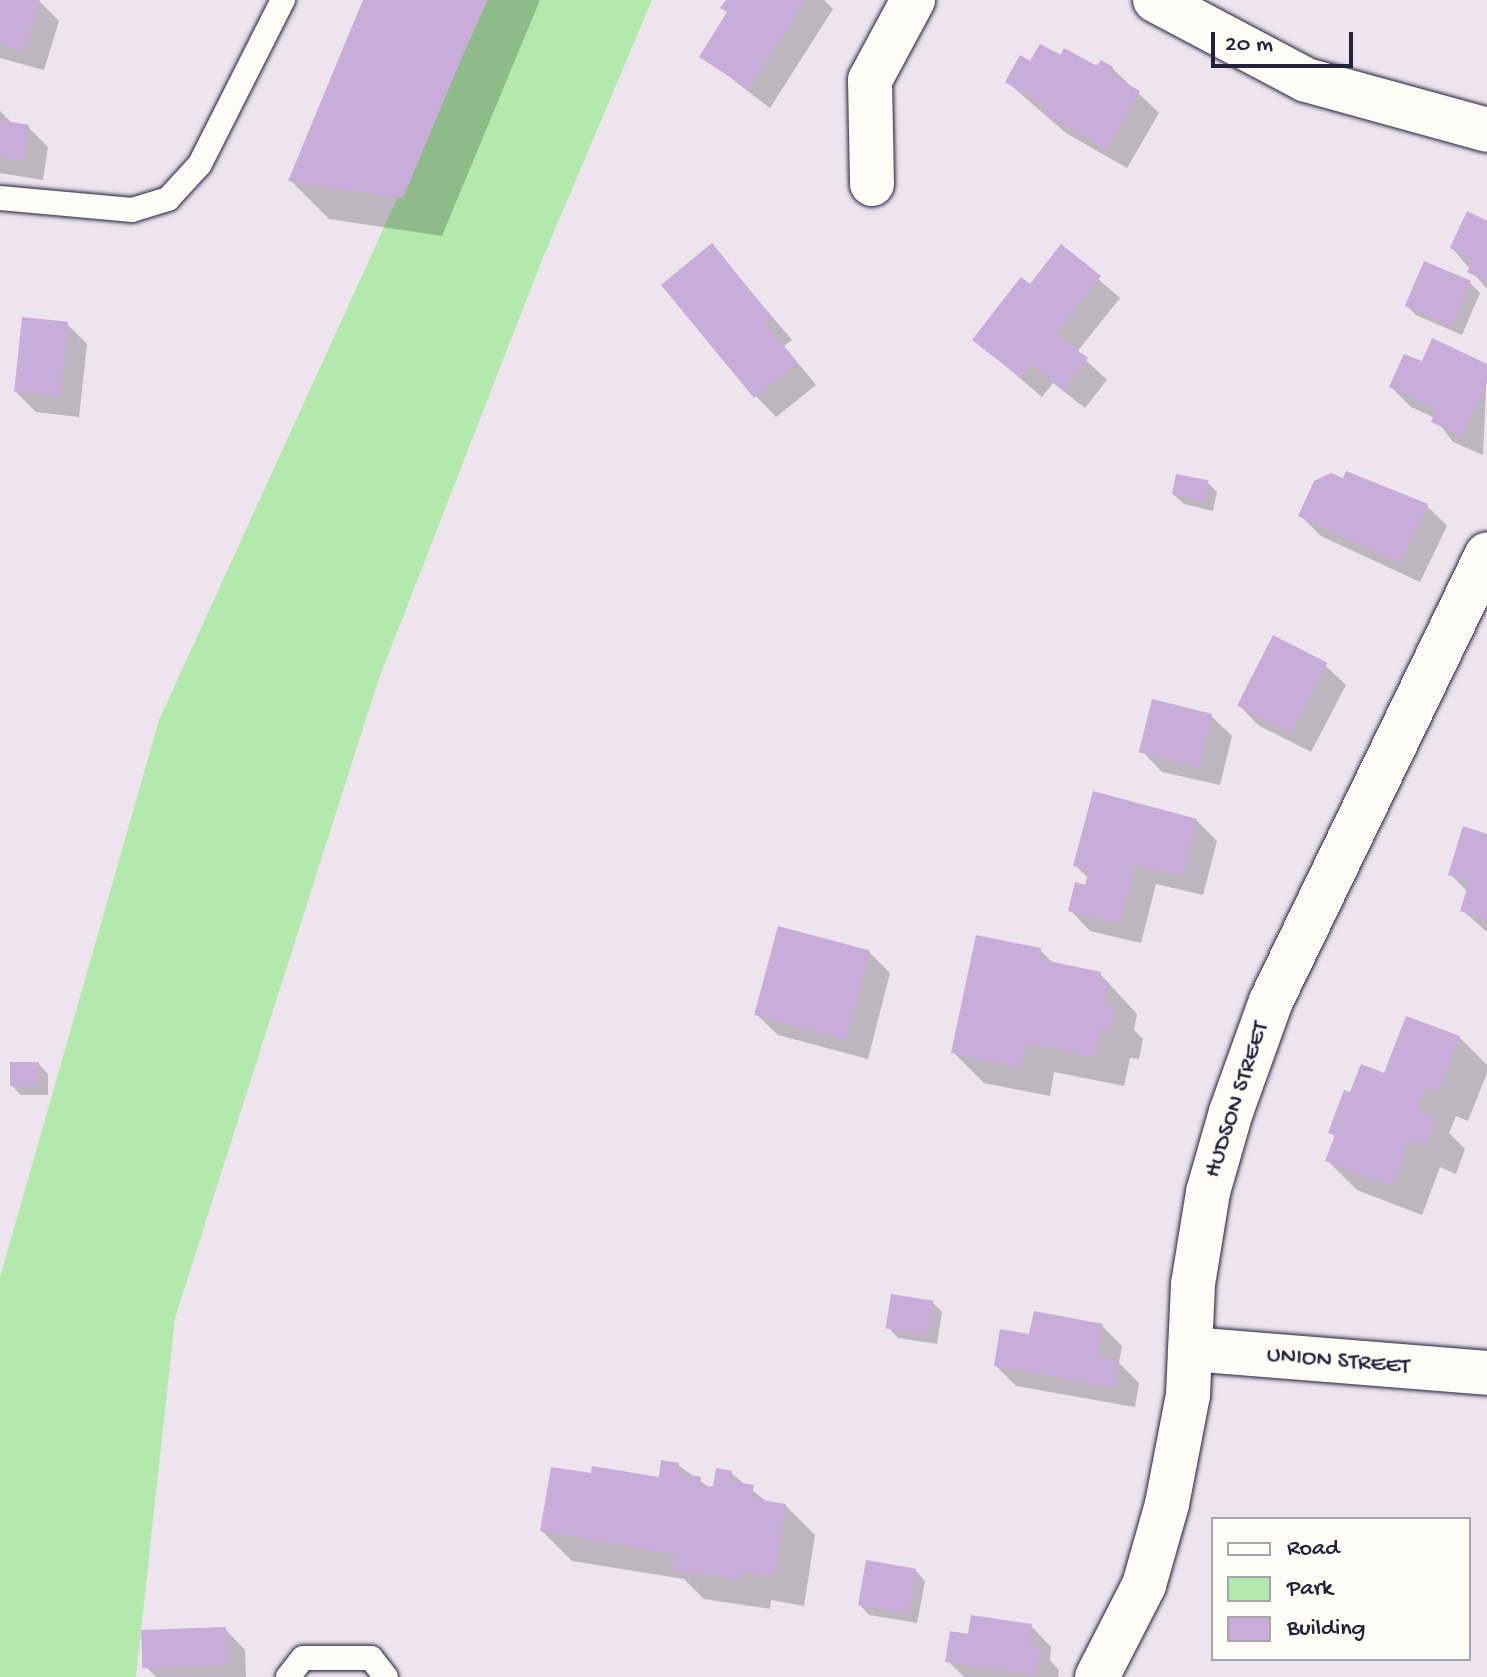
<!DOCTYPE html>
<style>
body{margin:0}
#map{position:relative;width:1487px;height:1677px;overflow:hidden;background:#ede4ee;font-family:"Gochi Hand",sans-serif}
div>[style]{position:absolute}
.green>*{inset:0;background:#b3e9ac}
.shadow>*{inset:0;background:#0003}
.building>*{inset:0;background:#c8acd9;transform-origin:0 0}
.roads{filter:drop-shadow(0 0 2px #22223b) drop-shadow(0 0 2px #22223b)}
.lane>*{height:24px;margin:-12px;padding:0 12px;transform-origin:12px;border-radius:12px;background:#fdfcf7}
.street>*{height:44px;margin:-22px;padding:0 22px;transform-origin:22px;border-radius:22px;background:#fdfcf7}
.secondary>*{height:44px;margin:-22px;padding:0 22px;transform-origin:22px;border-radius:22px;background:#fdfcf7}
span{translate:-50% -50%;white-space:nowrap;text-align:center;line-height:1.15;-webkit-text-stroke:6px #fdfcf7;paint-order:stroke}
.street-label{font-size:24px;color:#22223b}
.legend{position:absolute;left:1211px;top:1517px;width:260px;height:144px;box-sizing:border-box;background:#fdfcf7;border:2px solid #a5a5ac;margin:0;padding:10px 14px;list-style:none;font-size:24px;color:#22223b}
.legend li{display:flex;align-items:center;gap:16px;height:40px}
.legend b{width:40px;border:2px solid #a5a5ac}
.scale{position:absolute;left:1211px;top:32px;width:142px;height:36px;box-sizing:border-box;border:4px solid #22223b;border-top:0;padding-left:10px;font-size:24px;line-height:28px;white-space:nowrap;color:#22223b;-webkit-text-stroke:6px #fdfcf7;paint-order:stroke}
</style>
<div id="map">
<div class="green">
<div style="clip-path:polygon(488px 0,652px 0,540px 265px,378px 681px,175px 1318px,136px 1677px,0 1677px,0 1277px,159px 720px)"></div>
</div>
<div class="shadow">
<div style="clip-path:polygon(0 0,39px 1px,59px 21px,44px 70px,0 58px)"></div>
<div style="clip-path:polygon(365px 0,540px 0,442px 236px,329px 219px,291px 181px)"></div>
<div style="clip-path:polygon(728px 0,824px 0,833px 9px,770px 108px,702px 56px,729px 14px)"></div>
<div style="clip-path:polygon(1061px 58px,1112px 68px,1159px 113px,1127px 168px,1066px 133px,1007px 82px,1031px 64px)"></div>
<div style="clip-path:polygon(0 111px,13px 124px,28px 127px,48px 147px,43px 180px,0 173px)"></div>
<div style="clip-path:polygon(1487px 220px,1487px 289px,1452px 248px)"></div>
<div style="clip-path:polygon(712px 246px,792px 340px,784px 346px,816px 385px,776px 417px,756px 396px)"></div>
<div style="clip-path:polygon(1061px 247px,1120px 298px,1077px 352px,1107px 380px,1085px 408px,1053px 383px,1042px 397px,975px 340px,1030px 287px)"></div>
<div style="clip-path:polygon(1470px 283px,1480px 293px,1462px 335px,1416px 315px,1406px 305px)"></div>
<div style="clip-path:polygon(67px 324px,87px 344px,79px 417px,36px 412px,16px 392px)"></div>
<div style="clip-path:polygon(1423px 364px,1487px 366px,1483px 455px,1453px 442px,1435px 418px,1411px 407px,1391px 387px)"></div>
<div style="clip-path:polygon(1207px 482px,1217px 492px,1213px 511px,1184px 504px,1174px 495px)"></div>
<div style="clip-path:polygon(1427px 506px,1447px 526px,1420px 582px,1321px 536px,1301px 516px)"></div>
<div style="clip-path:polygon(1325px 665px,1346px 685px,1311px 752px,1258px 725px,1238px 704px)"></div>
<div style="clip-path:polygon(1211px 716px,1232px 736px,1220px 785px,1162px 772px,1142px 751px)"></div>
<div style="clip-path:polygon(1196px 820px,1217px 841px,1203px 895px,1156px 884px,1141px 943px,1090px 931px,1070px 910px,1089px 879px,1076px 866px)"></div>
<div style="clip-path:polygon(1487px 836px,1487px 932px,1462px 910px,1468px 892px,1451px 875px)"></div>
<div style="clip-path:polygon(1040px 950px,1054px 964px,1100px 974px,1137px 1014px,1134px 1030px,1143px 1039px,1139px 1059px,1130px 1058px,1124px 1086px,1054px 1072px,1050px 1096px,984px 1083px,954px 1053px)"></div>
<div style="clip-path:polygon(869px 952px,890px 973px,868px 1059px,778px 1035px,757px 1015px)"></div>
<div style="clip-path:polygon(1459px 1037px,1487px 1065px,1487px 1073px,1468px 1121px,1456px 1116px,1449px 1133px,1465px 1149px,1456px 1174px,1440px 1167px,1422px 1215px,1357px 1190px,1327px 1160px,1336px 1138px,1330px 1132px,1351px 1095px)"></div>
<div style="clip-path:polygon(39px 1064px,48px 1074px,48px 1095px,21px 1095px,11px 1085px)"></div>
<div style="clip-path:polygon(932px 1302px,942px 1312px,937px 1344px,898px 1338px,889px 1328px)"></div>
<div style="clip-path:polygon(1102px 1326px,1122px 1346px,1119px 1363px,1139px 1383px,1135px 1407px,1016px 1386px,996px 1366px,1031px 1336px)"></div>
<div style="clip-path:polygon(678px 1465px,710px 1488px,731px 1473px,768px 1503px,785px 1505px,815px 1535px,804px 1606px,771px 1600px,770px 1609px,704px 1599px,684px 1579px,572px 1561px,542px 1531px,593px 1475px,660px 1480px)"></div>
<div style="clip-path:polygon(916px 1571px,925px 1581px,917px 1623px,869px 1615px,860px 1605px)"></div>
<div style="clip-path:polygon(1031px 1626px,1051px 1647px,1050px 1660px,1059px 1670px,1058px 1677px,964px 1677px,948px 1661px,969px 1636px)"></div>
<div style="clip-path:polygon(225px 1629px,245px 1650px,246px 1677px,156px 1677px,145px 1666px)"></div>
</div>
<div class="building">
<div style="clip-path:polygon(0 0,40px 0,24px 51px,0 44px)"></div>
<div style="clip-path:polygon(363px 0,486px 0,403px 198px,288px 181px)"></div>
<div style="clip-path:polygon(726px 0,806px 0,749px 89px,699px 57px,727px 12px,720px 8px)"></div>
<div style="clip-path:polygon(1040px 44px,1061px 55px,1064px 48px,1097px 66px,1101px 60px,1113px 67px,1110px 74px,1140px 91px,1106px 149px,1043px 113px,1047px 107px,1005px 82px,1020px 55px,1030px 61px)"></div>
<div style="clip-path:polygon(0 120px,29px 125px,23px 161px,0 157px)"></div>
<div style="clip-path:polygon(1467px 211px,1487px 221px,1487px 281px,1467px 272px,1473px 260px,1450px 248px)"></div>
<div style="clip-path:polygon(712px 243px,773px 319px,765px 325px,797px 363px,754px 398px,661px 285px)"></div>
<div style="clip-path:polygon(1061px 244px,1101px 276px,1056px 334px,1088px 358px,1064px 390px,1032px 364px,1021px 378px,972px 340px,1021px 277px,1030px 284px)"></div>
<div style="left:1424px;top:261px;width:51px;height:49px;rotate:23deg"></div>
<div style="left:22px;top:317px;width:46px;height:75px;rotate:6deg"></div>
<div style="clip-path:polygon(1432px 338px,1487px 364px,1487px 382px,1462px 436px,1431px 422px,1436px 409px,1389px 387px,1404px 354px,1422px 361px)"></div>
<div style="clip-path:polygon(1346px 471px,1428px 504px,1400px 563px,1298px 516px,1314px 481px,1331px 473px,1343px 478px)"></div>
<div style="left:1176px;top:474px;width:33px;height:21px;rotate:11deg"></div>
<div style="left:1273px;top:635px;width:61px;height:79px;rotate:27deg"></div>
<div style="left:1152px;top:699px;width:62px;height:55px;rotate:14deg"></div>
<div style="clip-path:polygon(1093px 791px,1197px 819px,1183px 876px,1136px 865px,1120px 924px,1068px 911px,1075px 882px,1085px 885px,1089px 871px,1073px 866px)"></div>
<div style="clip-path:polygon(1463px 826px,1487px 834px,1487px 919px,1460px 911px,1469px 882px,1448px 875px)"></div>
<div style="left:778px;top:926px;width:95px;height:92px;rotate:15deg"></div>
<div style="clip-path:polygon(976px 935px,1041px 948px,1039px 959px,1101px 972px,1099px 980px,1109px 983px,1104px 1005px,1114px 1007px,1110px 1031px,1100px 1029px,1094px 1057px,1025px 1043px,1021px 1067px,951px 1053px)"></div>
<div style="clip-path:polygon(1406px 1016px,1460px 1036px,1438px 1092px,1426px 1087px,1417px 1110px,1436px 1117px,1426px 1145px,1410px 1139px,1392px 1186px,1325px 1161px,1335px 1135px,1328px 1133px,1344px 1090px,1350px 1092px,1361px 1064px,1384px 1073px)"></div>
<div style="left:10px;top:1062px;width:29px;height:24px"></div>
<div style="left:891px;top:1294px;width:43px;height:35px;rotate:9deg"></div>
<div style="clip-path:polygon(1034px 1311px,1103px 1324px,1097px 1357px,1119px 1360px,1115px 1388px,994px 1366px,1000px 1329px,1029px 1334px)"></div>
<div style="clip-path:polygon(661px 1460px,679px 1463px,678px 1473px,701px 1477px,700px 1485px,713px 1487px,716px 1468px,732px 1471px,730px 1481px,754px 1485px,751px 1498px,786px 1504px,774px 1577px,742px 1571px,741px 1580px,672px 1570px,675px 1554px,540px 1531px,551px 1467px,591px 1473px,592px 1466px,659px 1477px)"></div>
<div style="left:866px;top:1560px;width:51px;height:46px;rotate:10deg"></div>
<div style="clip-path:polygon(971px 1615px,1032px 1624px,1029px 1645px,1040px 1648px,1036px 1675px,945px 1662px,950px 1631px,968px 1634px)"></div>
<div style="left:226px;top:1627px;width:38px;height:85px;rotate:88deg"></div>
</div>
<div class="roads">
<div class="lane">
<div style="left:0;top:198px;width:133px;rotate:5.2deg"></div>
<div style="left:132px;top:210px;width:38px;rotate:-17deg"></div>
<div style="left:168px;top:199px;width:47px;rotate:-47.6deg"></div>
<div style="left:200px;top:164px;width:184px;rotate:-63.2deg"></div>
<div style="left:288px;top:1677px;width:24px;rotate:-52deg"></div>
<div style="left:303px;top:1658px;width:68px"></div>
<div style="left:371px;top:1658px;width:24px;rotate:52deg"></div>
</div>
<div class="street">
<div style="left:1155px;top:0;width:171px;rotate:27.9deg"></div>
<div style="left:1306px;top:80px;width:188px;rotate:15.4deg"></div>
<div style="left:872px;top:184px;width:104px;rotate:-91.1deg"></div>
<div style="left:870px;top:80px;width:91px;rotate:-61.7deg"></div>
</div>
<div class="secondary">
<div style="left:1190px;top:1349px;width:298px;rotate:4.6deg"></div>
<div style="left:1097px;top:1677px;width:103px;rotate:-62.9deg"></div>
<div style="left:1144px;top:1585px;width:84px;rotate:-74.1deg"></div>
<div style="left:1167px;top:1504px;width:111px;rotate:-79.1deg"></div>
<div style="left:1188px;top:1395px;width:111px;rotate:-87.4deg"></div>
<div style="left:1193px;top:1284px;width:93px;rotate:-80.7deg"></div>
<div style="left:1208px;top:1192px;width:83px;rotate:-74deg"></div>
<div style="left:1231px;top:1112px;width:118px;rotate:-70.2deg"></div>
<div style="left:1271px;top:1001px;width:496px;rotate:-64.2deg"></div>
</div>
</div>
<div class="street-label">
<span style="left:1238px;top:1100px;rotate:-72deg">HUDSON STREET</span>
<span style="left:1338px;top:1362px;rotate:5deg">UNION STREET</span>
</div>
<ul class="legend">
<li><b style="height:10px;background:#fdfcf7"></b>Road</li>
<li><b style="height:22px;background:#b3e9ac"></b>Park</li>
<li><b style="height:22px;background:#c8acd9"></b>Building</li>
</ul>
<div class="scale">20 m</div>
</div>
